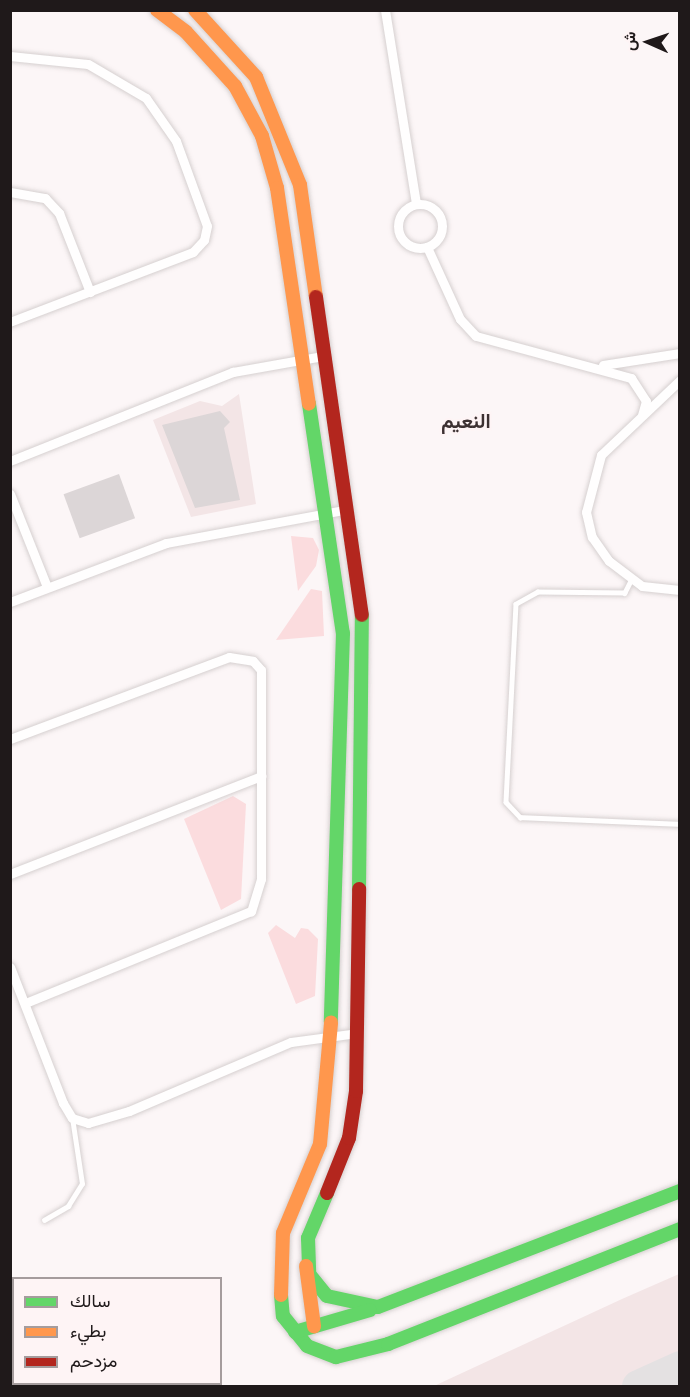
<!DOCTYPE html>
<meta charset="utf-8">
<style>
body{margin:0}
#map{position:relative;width:690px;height:1397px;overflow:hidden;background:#fcf6f7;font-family:Jost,Vazirmatn,sans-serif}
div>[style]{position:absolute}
.built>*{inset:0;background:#f3e5e6}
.green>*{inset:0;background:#fbdcde}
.taxiway>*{height:33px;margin:-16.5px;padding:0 16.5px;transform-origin:16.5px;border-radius:16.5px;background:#e4e1e2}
.building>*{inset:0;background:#dcd6d7;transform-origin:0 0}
.roads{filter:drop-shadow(0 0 2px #d6d0d0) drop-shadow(0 0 2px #d6d0d0)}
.lane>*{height:4.5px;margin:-2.25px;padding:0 2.25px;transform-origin:2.25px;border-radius:2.25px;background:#fffefe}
.street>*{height:9px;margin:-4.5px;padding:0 4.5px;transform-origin:4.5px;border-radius:4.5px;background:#fffefe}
.street>.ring{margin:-4.5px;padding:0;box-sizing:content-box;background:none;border:9px solid #fffefe;border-radius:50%}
.fast>*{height:14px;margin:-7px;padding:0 7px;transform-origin:7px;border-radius:7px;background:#63d668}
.slow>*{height:14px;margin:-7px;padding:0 7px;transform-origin:7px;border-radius:7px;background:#ff974d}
.jam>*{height:14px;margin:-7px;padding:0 7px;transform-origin:7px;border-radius:7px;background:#b3261e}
span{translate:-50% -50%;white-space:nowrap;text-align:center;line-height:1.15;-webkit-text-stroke:4.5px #fef4f5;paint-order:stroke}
.neighbourhood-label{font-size:20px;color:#3d3132;font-weight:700}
.frame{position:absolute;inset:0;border:12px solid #1f191a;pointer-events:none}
.legend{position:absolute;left:12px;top:1277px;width:210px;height:108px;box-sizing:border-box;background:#fef4f5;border:2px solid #a59c9d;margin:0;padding:8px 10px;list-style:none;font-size:18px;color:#1f191a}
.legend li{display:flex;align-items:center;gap:12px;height:30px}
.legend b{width:30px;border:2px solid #a59c9d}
.north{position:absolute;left:618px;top:12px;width:60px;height:60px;-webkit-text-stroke:4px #fef4f5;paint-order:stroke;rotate:273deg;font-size:16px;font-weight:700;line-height:24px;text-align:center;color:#1f191a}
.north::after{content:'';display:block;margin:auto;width:21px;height:27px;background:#1f191a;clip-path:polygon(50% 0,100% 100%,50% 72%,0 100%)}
</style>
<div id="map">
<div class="built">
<div style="clip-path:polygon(239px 394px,256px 504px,191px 517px,153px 420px,200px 401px,222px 406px)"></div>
<div style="clip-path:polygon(679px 1274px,679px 1386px,434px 1386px,622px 1299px)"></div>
</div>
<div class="green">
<div style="clip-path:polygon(291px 536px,313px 538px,319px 550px,316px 566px,298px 591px)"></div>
<div style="clip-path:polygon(311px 589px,322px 591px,324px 636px,276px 640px)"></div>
<div style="clip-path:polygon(233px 796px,246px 804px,241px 899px,221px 910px,184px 819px)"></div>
<div style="clip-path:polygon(276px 925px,295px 938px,301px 928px,308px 929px,318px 939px,315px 996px,296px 1004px,268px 933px)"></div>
</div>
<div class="taxiway">
<div style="left:638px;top:1386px;width:46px;rotate:-24.3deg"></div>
</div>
<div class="building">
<div style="clip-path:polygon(220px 411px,230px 422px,224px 428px,240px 500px,195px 508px,162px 425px)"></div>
<div style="left:119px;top:474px;width:47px;height:59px;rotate:70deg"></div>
</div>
<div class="roads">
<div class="lane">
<div style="left:632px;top:579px;width:16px;rotate:117deg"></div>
<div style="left:625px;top:593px;width:87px;rotate:-179.3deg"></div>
<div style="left:538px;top:592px;width:25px;rotate:151deg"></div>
<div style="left:516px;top:604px;width:198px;rotate:92.9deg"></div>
<div style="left:506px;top:802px;width:21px;rotate:47deg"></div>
<div style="left:520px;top:817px;width:160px;rotate:2.5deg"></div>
<div style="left:44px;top:1220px;width:28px;rotate:-30deg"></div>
<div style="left:68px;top:1206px;width:26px;rotate:-58deg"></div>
<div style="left:82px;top:1184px;width:67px;rotate:-98.6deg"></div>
</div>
<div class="street">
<div style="left:385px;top:10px;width:196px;rotate:80.9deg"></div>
<div style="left:10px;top:56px;width:78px;rotate:5.9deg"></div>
<div style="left:88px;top:64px;width:67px;rotate:30.4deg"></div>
<div style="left:146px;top:98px;width:52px;rotate:55.1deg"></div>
<div style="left:176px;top:141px;width:90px;rotate:70deg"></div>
<div style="left:207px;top:226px;width:14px;rotate:102deg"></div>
<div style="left:204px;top:240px;width:16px;rotate:133deg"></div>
<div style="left:193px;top:252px;width:196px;rotate:159.1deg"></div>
<div style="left:10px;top:192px;width:36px;rotate:10deg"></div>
<div style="left:45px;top:198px;width:21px;rotate:47deg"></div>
<div style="left:59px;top:213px;width:85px;rotate:68.6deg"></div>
<div class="ring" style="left:398px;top:204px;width:35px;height:35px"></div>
<div style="left:427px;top:247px;width:79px;rotate:65.4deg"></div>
<div style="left:460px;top:319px;width:23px;rotate:47deg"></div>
<div style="left:476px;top:336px;width:161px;rotate:15.2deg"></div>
<div style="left:631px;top:378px;width:27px;rotate:57deg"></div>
<div style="left:646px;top:401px;width:15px;rotate:106deg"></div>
<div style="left:603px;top:365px;width:78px;rotate:-8.9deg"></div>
<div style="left:680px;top:380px;width:109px;rotate:136.5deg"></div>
<div style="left:601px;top:455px;width:59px;rotate:104.7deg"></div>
<div style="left:586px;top:512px;width:26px;rotate:77deg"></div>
<div style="left:592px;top:537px;width:29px;rotate:55deg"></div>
<div style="left:609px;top:561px;width:41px;rotate:37.1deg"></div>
<div style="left:642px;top:586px;width:38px;rotate:6deg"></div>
<div style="left:10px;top:461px;width:240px;rotate:-21.8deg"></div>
<div style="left:233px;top:372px;width:91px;rotate:-10.1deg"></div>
<div style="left:10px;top:494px;width:100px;rotate:68.3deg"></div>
<div style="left:10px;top:602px;width:167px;rotate:-20.7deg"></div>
<div style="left:166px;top:543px;width:181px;rotate:-10.5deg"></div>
<div style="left:10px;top:739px;width:234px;rotate:-20.5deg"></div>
<div style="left:229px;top:657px;width:24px;rotate:9deg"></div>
<div style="left:253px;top:661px;width:12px;rotate:48deg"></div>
<div style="left:261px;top:670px;width:209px;rotate:90deg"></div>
<div style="left:261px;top:879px;width:34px;rotate:107deg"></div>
<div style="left:251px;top:911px;width:244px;rotate:157.8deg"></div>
<div style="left:10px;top:874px;width:270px;rotate:-21.3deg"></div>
<div style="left:10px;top:967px;width:146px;rotate:68.7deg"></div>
<div style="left:63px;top:1103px;width:17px;rotate:59deg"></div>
<div style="left:72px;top:1118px;width:17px;rotate:17deg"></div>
<div style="left:88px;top:1123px;width:43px;rotate:-16.3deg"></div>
<div style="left:129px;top:1111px;width:176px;rotate:-23.1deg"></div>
<div style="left:291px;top:1042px;width:68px;rotate:-7.7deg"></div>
</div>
<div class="fast">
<div style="left:309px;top:404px;width:232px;rotate:81.6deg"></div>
<div style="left:343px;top:633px;width:389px;rotate:91.8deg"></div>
<div style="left:359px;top:889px;width:274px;rotate:-89.4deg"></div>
<div style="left:327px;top:1193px;width:49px;rotate:112.9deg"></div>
<div style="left:308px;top:1238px;width:36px;rotate:88deg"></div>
<div style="left:309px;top:1274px;width:28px;rotate:51deg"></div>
<div style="left:327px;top:1296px;width:52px;rotate:12.2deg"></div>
<div style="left:378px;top:1307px;width:324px;rotate:-21deg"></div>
<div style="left:281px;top:1295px;width:21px;rotate:85deg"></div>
<div style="left:283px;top:1316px;width:38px;rotate:51deg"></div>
<div style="left:307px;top:1346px;width:31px;rotate:21deg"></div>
<div style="left:336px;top:1357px;width:54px;rotate:-14deg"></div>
<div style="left:388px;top:1344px;width:314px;rotate:-21.5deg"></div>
<div style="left:295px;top:1332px;width:78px;rotate:-16.3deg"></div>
</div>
<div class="slow">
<div style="left:157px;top:10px;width:36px;rotate:37deg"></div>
<div style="left:186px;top:32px;width:73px;rotate:47.8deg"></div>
<div style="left:235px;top:86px;width:57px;rotate:61.6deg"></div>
<div style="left:262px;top:136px;width:54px;rotate:73.9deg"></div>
<div style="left:277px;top:188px;width:218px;rotate:81.6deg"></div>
<div style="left:195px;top:10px;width:91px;rotate:47.7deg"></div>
<div style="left:256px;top:77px;width:117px;rotate:67.8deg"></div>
<div style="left:300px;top:185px;width:113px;rotate:81.9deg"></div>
<div style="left:306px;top:1266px;width:61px;rotate:82.4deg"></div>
<div style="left:281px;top:1295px;width:62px;rotate:-88.2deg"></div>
<div style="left:283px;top:1233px;width:96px;rotate:-67.4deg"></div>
<div style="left:320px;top:1144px;width:122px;rotate:-84.8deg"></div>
</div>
<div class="jam">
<div style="left:316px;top:297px;width:321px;rotate:81.8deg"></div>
<div style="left:327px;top:1193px;width:59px;rotate:-68.2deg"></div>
<div style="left:349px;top:1138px;width:48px;rotate:-81.5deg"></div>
<div style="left:356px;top:1091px;width:202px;rotate:-89.1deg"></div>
</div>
</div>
<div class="neighbourhood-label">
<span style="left:466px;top:421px">النعيم</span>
</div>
<div class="frame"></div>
<ul class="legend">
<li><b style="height:8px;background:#63d668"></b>سالك</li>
<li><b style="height:8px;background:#ff974d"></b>بطيء</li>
<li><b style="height:8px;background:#b3261e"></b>مزدحم</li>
</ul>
<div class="north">ش</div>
</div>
